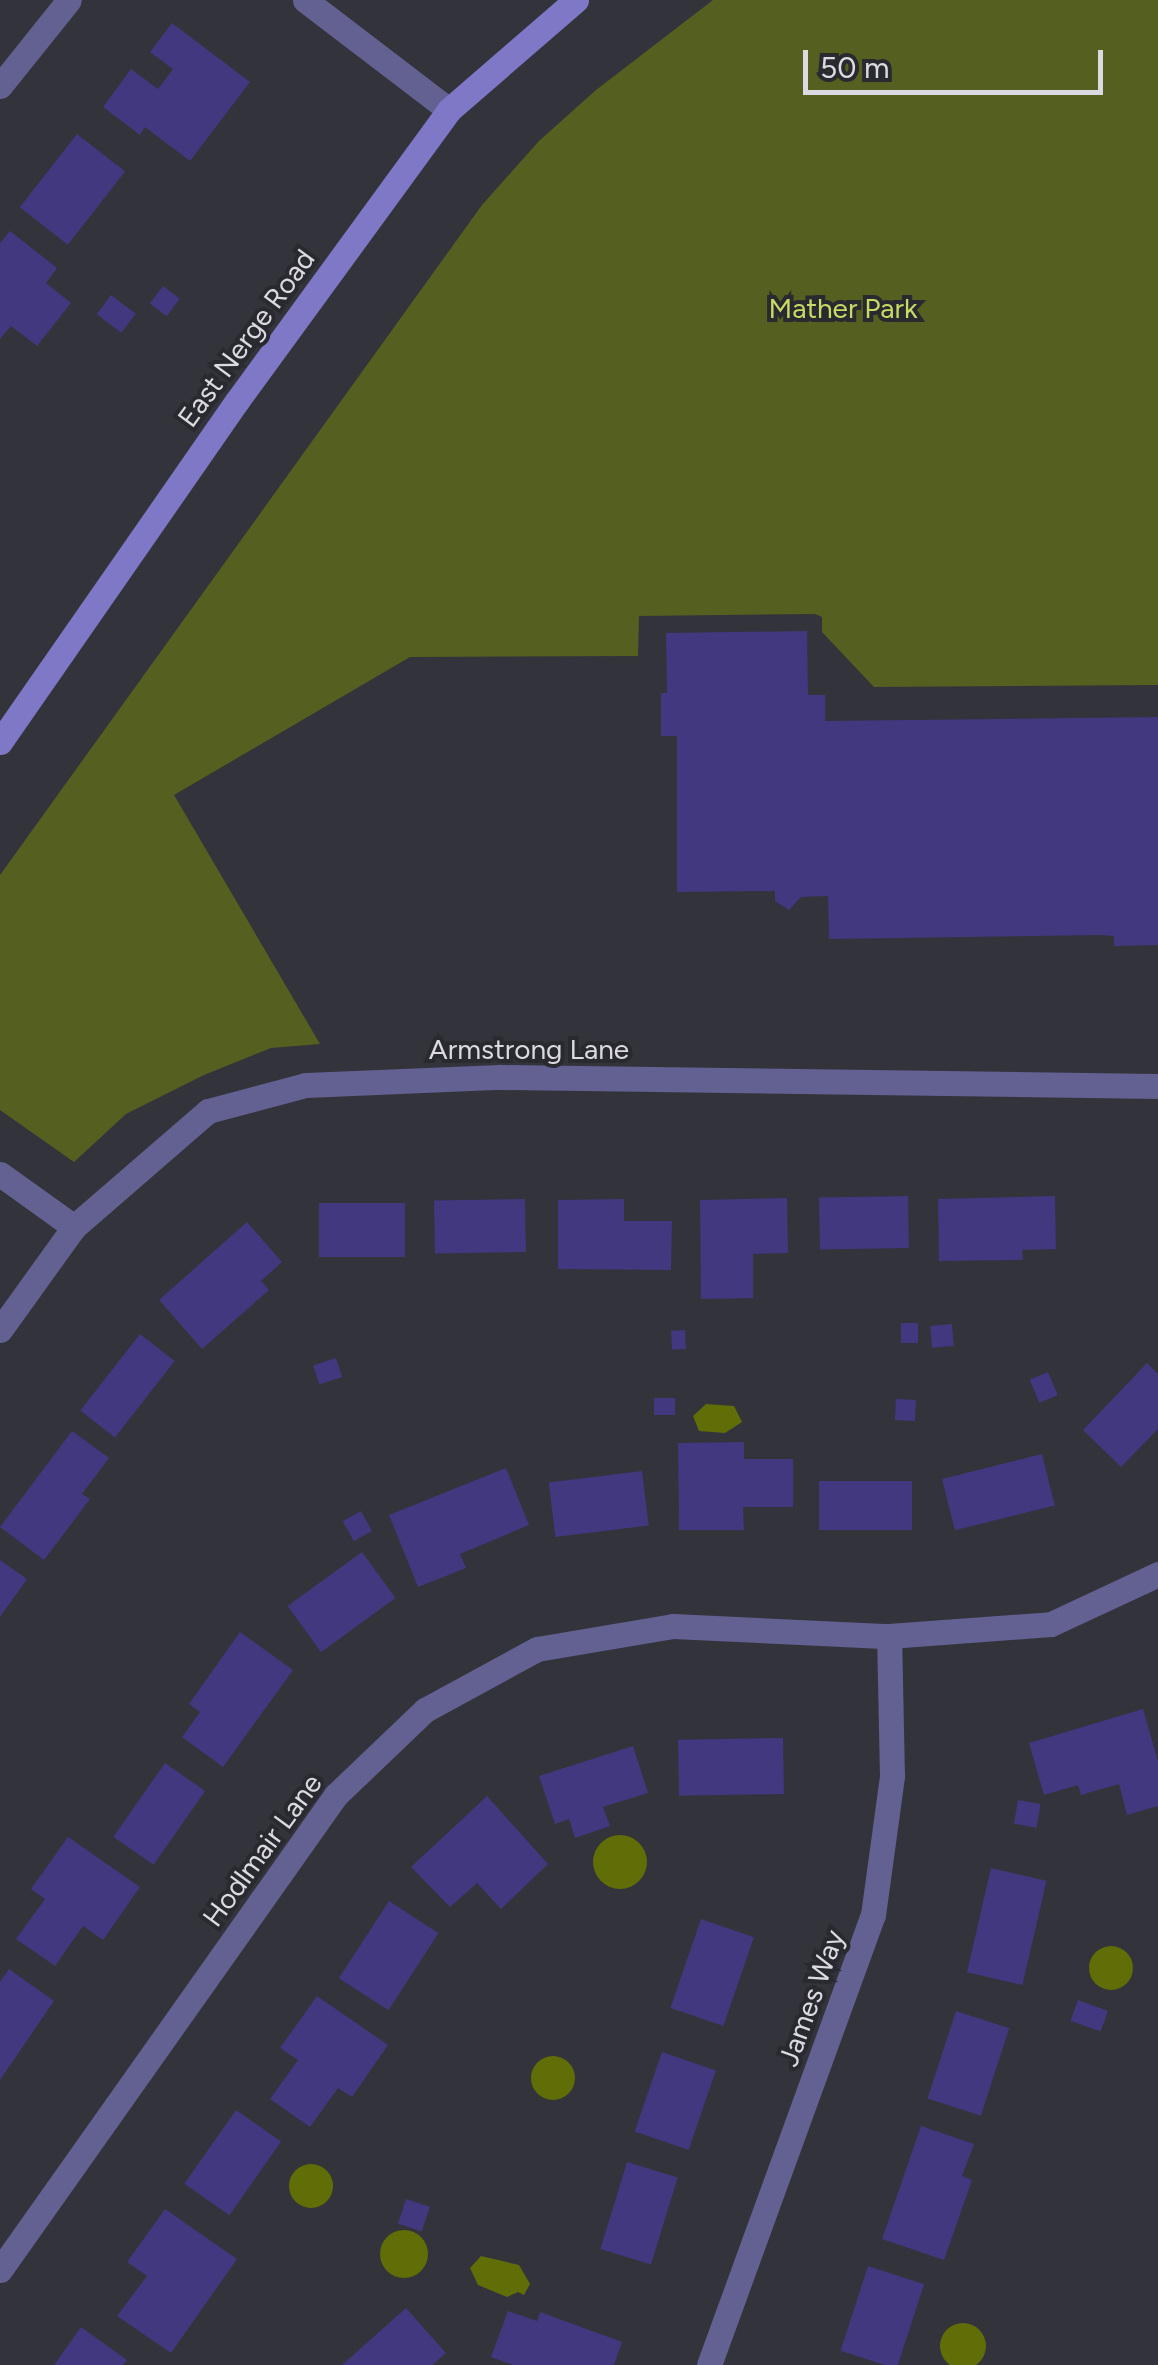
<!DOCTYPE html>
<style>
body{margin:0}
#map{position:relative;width:1158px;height:2365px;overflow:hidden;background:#33333b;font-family:Figtree,sans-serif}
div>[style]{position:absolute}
.green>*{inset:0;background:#555f1f}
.water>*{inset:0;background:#616d07}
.round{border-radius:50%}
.building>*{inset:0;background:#41387f;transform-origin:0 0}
.street>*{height:25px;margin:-12.5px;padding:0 12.5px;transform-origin:12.5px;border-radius:12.5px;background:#636092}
.secondary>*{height:25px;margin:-12.5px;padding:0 12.5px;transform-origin:12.5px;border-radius:12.5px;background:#7e78c7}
span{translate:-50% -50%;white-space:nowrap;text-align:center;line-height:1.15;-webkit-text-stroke:8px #292930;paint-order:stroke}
.park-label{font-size:28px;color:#c7da64}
.street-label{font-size:28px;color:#dadae0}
.scale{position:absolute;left:803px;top:50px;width:300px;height:45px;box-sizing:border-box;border:5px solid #dadae0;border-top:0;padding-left:12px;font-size:30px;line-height:35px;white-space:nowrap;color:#dadae0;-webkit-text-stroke:8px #292930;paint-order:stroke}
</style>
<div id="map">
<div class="green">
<div style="clip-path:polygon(713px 0,1158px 0,1158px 685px,874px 687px,822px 632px,822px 617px,815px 614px,639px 616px,638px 656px,410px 657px,174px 795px,320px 1044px,271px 1048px,204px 1075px,126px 1114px,74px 1162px,0 1110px,0 875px,482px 205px,539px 141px,596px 90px)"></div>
</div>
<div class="water">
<div style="clip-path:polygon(706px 1404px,734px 1406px,742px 1422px,725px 1433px,699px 1431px,693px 1416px)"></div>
<div class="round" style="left:593px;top:1835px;width:54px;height:54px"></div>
<div class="round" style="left:1089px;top:1946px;width:44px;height:44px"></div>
<div class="round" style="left:531px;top:2056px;width:44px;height:44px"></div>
<div class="round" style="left:289px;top:2164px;width:44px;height:44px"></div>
<div class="round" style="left:380px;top:2230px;width:48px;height:48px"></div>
<div style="clip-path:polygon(481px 2256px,519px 2265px,530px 2284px,524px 2295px,518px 2292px,507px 2297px,478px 2285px,470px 2268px)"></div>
<div class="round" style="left:940px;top:2323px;width:46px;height:46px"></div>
</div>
<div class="building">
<div style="clip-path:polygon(172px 23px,250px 82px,190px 161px,145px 127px,140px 135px,103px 107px,131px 69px,158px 89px,173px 69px,150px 52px)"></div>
<div style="left:77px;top:134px;width:61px;height:93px;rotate:38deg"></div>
<div style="clip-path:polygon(10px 231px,57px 268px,46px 283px,71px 303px,37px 346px,11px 326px,0 339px,0 243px)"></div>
<div style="left:163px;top:286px;width:21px;height:22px;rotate:37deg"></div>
<div style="left:111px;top:295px;width:31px;height:24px;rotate:37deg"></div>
<div style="clip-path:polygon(807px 631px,808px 695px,825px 695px,825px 721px,1158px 717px,1158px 945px,1114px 946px,1114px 936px,1098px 935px,829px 939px,828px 896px,801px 897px,789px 910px,775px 901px,775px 891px,677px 892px,677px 736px,661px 736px,661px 693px,667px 693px,666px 633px)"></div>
<div style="left:908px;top:1196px;width:52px;height:89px;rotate:89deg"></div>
<div style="clip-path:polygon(1055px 1196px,1056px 1249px,1022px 1250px,1023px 1260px,939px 1261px,938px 1199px)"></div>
<div style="clip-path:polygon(787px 1198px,788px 1253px,753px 1254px,753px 1298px,701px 1299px,700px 1200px)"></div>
<div style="left:525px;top:1199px;width:53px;height:91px;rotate:89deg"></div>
<div style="clip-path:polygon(624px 1199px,624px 1221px,672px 1221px,671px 1270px,558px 1269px,558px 1200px)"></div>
<div style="left:405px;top:1203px;width:54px;height:86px;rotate:90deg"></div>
<div style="clip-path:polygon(247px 1222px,282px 1262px,261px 1281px,269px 1290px,202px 1349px,159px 1300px)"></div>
<div style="left:901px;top:1323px;width:17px;height:20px"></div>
<div style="left:952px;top:1324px;width:22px;height:22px;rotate:85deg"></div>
<div style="left:685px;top:1330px;width:19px;height:14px;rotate:87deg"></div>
<div style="left:140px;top:1334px;width:44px;height:97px;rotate:38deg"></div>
<div style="left:336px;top:1358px;width:20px;height:24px;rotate:72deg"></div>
<div style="clip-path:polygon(1147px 1363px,1158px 1374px,1158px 1429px,1121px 1467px,1083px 1430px)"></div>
<div style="left:1048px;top:1372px;width:25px;height:20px;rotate:67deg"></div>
<div style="left:675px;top:1398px;width:17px;height:21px;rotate:90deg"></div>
<div style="left:896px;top:1399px;width:20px;height:21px;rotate:3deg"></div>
<div style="clip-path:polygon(72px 1431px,109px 1458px,82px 1494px,90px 1499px,44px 1560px,0 1527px)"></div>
<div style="clip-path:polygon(744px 1442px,744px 1459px,793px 1459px,793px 1507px,743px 1507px,744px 1530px,679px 1530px,678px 1443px)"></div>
<div style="left:1042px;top:1454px;width:53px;height:103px;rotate:76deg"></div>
<div style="clip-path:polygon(506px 1468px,529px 1525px,460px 1554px,466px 1568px,418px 1587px,389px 1515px)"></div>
<div style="left:642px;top:1471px;width:55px;height:94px;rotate:83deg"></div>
<div style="left:912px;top:1481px;width:49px;height:93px;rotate:90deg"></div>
<div style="left:361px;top:1511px;width:23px;height:21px;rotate:61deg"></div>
<div style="left:362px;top:1552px;width:57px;height:92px;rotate:54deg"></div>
<div style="clip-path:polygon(0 1560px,27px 1579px,0 1617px)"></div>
<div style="clip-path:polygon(240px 1632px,293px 1670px,223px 1767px,182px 1737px,200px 1712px,189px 1704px)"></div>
<div style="clip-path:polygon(1143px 1709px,1158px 1761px,1158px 1806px,1127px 1815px,1119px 1784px,1081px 1795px,1078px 1785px,1044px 1795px,1029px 1743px)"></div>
<div style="left:783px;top:1738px;width:56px;height:105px;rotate:89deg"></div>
<div style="clip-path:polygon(633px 1746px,648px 1793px,603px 1807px,610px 1826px,575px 1838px,569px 1819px,555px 1824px,539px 1776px)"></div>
<div style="left:165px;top:1763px;width:49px;height:90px;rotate:35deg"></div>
<div style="clip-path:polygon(487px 1796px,548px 1864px,501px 1909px,477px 1883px,450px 1907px,411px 1867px)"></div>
<div style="left:1018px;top:1800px;width:23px;height:24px;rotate:10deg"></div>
<div style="clip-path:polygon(68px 1837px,140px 1887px,103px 1940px,83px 1926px,55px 1966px,16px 1939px,45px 1899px,31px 1889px)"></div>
<div style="left:991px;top:1868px;width:57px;height:107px;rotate:13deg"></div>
<div style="left:389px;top:1901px;width:59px;height:92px;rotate:33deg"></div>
<div style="left:701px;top:1919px;width:56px;height:94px;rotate:19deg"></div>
<div style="clip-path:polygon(9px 1969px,54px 2001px,0 2080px,0 1982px)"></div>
<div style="clip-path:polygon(317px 1996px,388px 2045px,352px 2097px,338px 2088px,310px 2127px,270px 2099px,298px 2060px,280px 2048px)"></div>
<div style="left:1078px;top:2000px;width:32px;height:22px;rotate:20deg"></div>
<div style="left:956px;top:2011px;width:56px;height:92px;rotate:18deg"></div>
<div style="left:662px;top:2052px;width:57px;height:84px;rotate:19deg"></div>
<div style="left:236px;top:2110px;width:55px;height:90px;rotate:35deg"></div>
<div style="clip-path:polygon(921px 2126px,974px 2144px,962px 2176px,972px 2180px,944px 2260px,882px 2239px)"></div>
<div style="left:627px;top:2162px;width:53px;height:91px;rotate:17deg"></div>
<div style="left:406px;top:2199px;width:25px;height:26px;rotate:18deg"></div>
<div style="clip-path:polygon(165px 2209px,237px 2259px,171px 2353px,117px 2316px,147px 2276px,127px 2262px)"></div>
<div style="left:868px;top:2266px;width:59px;height:89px;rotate:18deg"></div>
<div style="clip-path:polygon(406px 2308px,446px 2353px,433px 2365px,342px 2365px)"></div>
<div style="clip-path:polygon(508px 2311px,537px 2321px,540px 2312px,622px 2342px,614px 2365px,513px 2365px,491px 2357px)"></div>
<div style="clip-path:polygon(81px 2327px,127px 2360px,123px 2365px,54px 2365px)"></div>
</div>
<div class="street">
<div style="left:305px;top:0;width:181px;rotate:37.4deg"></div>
<div style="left:0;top:86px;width:110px;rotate:-51.3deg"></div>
<div style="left:0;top:1174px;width:91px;rotate:35.6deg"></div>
<div style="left:0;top:1330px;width:127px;rotate:-54.3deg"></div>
<div style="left:74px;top:1227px;width:177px;rotate:-40.9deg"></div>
<div style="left:208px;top:1111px;width:101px;rotate:-14.9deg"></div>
<div style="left:306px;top:1085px;width:194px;rotate:-2.4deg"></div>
<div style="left:500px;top:1077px;width:658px;rotate:0.78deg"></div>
<div style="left:0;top:2270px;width:582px;rotate:-54.73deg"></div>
<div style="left:336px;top:1795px;width:123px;rotate:-43.7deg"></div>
<div style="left:425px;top:1710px;width:128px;rotate:-28.6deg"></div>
<div style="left:537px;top:1649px;width:138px;rotate:-9.6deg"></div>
<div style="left:673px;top:1626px;width:216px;rotate:2.7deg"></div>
<div style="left:889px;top:1636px;width:162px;rotate:-4.2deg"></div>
<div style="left:1051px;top:1624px;width:118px;rotate:-25deg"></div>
<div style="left:709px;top:2365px;width:479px;rotate:-70deg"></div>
<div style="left:873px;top:1915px;width:140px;rotate:-82.2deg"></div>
<div style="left:892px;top:1776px;width:140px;rotate:-91.2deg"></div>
</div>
<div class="secondary">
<div style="left:0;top:742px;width:415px;rotate:-55.2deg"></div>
<div style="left:237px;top:401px;width:360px;rotate:-53.9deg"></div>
<div style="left:449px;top:110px;width:168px;rotate:-40.9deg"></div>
</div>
<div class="park-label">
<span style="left:843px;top:308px">Mather Park</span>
</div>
<div class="street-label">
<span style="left:246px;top:338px;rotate:-54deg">East Nerge Road</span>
<span style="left:529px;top:1049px">Armstrong Lane</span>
<span style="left:262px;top:1850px;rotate:-54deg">Hodlmair Lane</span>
<span style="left:811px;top:1998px;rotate:-70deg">James Way</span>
</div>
<div class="scale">50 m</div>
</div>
